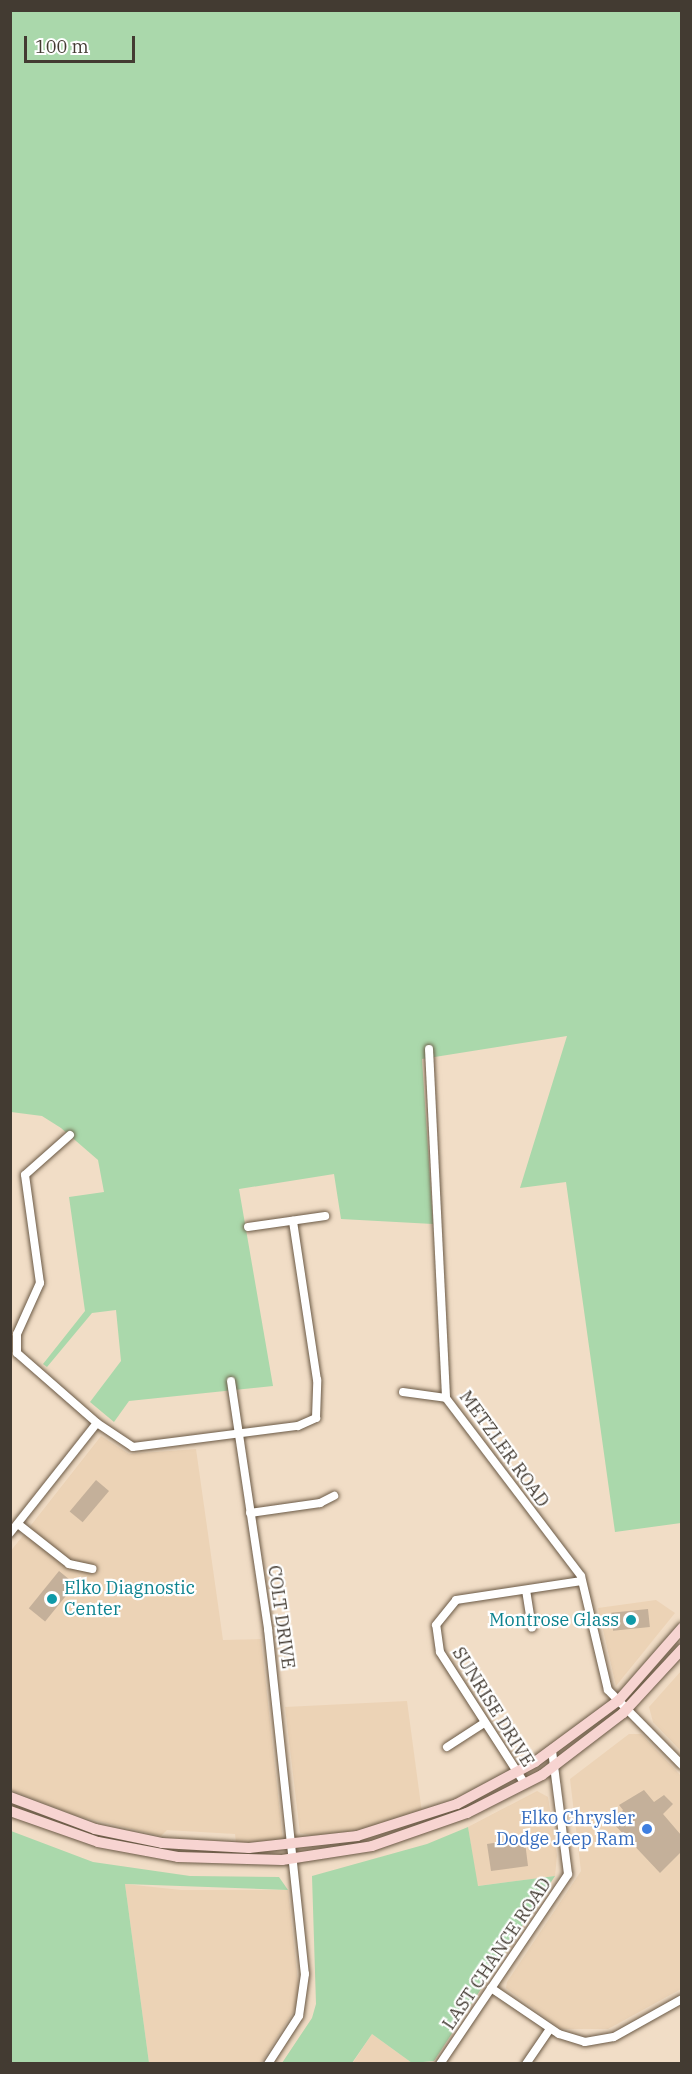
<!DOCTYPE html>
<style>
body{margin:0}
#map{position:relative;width:692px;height:2074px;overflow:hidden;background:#f1ddc6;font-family:"IBM Plex Serif",serif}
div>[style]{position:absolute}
.built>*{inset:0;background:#ecd3b6}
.green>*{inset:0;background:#aad8ab}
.building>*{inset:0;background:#c4b09a;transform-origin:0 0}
.roads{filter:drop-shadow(0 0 2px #6a5945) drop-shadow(0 0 2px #6a5945)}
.minor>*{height:8px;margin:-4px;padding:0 4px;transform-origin:4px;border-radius:4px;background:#fff}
.major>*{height:10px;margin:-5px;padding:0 5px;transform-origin:5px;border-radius:5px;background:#f7d4d1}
.dots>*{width:16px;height:16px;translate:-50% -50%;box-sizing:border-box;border:3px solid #fff;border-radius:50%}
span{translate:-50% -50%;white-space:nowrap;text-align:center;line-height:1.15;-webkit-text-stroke:4.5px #fff;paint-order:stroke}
.street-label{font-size:18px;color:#433b32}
.culture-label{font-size:18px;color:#0d838f}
.left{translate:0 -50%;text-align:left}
.right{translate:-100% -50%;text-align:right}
.shop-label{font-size:18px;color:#366cbe}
.frame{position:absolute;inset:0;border:12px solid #433b32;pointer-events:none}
.scale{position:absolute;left:24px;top:36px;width:111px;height:27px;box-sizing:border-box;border:3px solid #433b32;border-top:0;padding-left:8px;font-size:18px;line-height:21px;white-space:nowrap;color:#433b32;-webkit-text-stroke:4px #fff;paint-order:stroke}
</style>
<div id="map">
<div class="built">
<div style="clip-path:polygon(101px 1436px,129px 1454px,196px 1449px,223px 1640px,261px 1639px,283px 1841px,236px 1843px,235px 1834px,167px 1830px,161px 1836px,77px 1816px,11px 1790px,10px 1552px)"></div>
<div style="clip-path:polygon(656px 1600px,675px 1613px,616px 1686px,598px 1608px)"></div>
<div style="clip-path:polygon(681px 1671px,681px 1751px,653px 1722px,649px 1707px)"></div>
<div style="clip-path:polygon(407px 1701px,422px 1813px,370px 1829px,323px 1837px,300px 1833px,285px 1707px)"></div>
<div style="clip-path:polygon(629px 1734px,641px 1734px,681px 1776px,681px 1989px,608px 2029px,561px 2029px,506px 1988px,507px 1982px,581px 1871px,570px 1779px)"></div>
<div style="clip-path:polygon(537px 1791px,548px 1797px,557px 1855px,555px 1876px,477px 1886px,468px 1827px)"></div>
<div style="clip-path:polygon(125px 1884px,181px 1890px,288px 1890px,300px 2001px,261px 2063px,149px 2063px)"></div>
<div style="clip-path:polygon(372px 2034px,412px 2063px,352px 2064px)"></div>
</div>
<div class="green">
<div style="clip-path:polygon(11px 11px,681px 11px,681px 1523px,615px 1532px,566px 1182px,520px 1188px,567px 1036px,422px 1059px,433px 1224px,341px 1219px,334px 1174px,239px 1189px,273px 1386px,129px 1401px,114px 1422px,90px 1402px,121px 1361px,116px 1310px,92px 1313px,47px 1367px,43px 1364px,85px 1311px,69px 1197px,104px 1192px,98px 1160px,61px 1128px,42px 1116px,11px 1112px)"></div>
<div style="clip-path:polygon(468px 1827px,478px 1886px,555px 1876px,434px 2061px,412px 2063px,372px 2034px,352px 2063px,282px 2063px,312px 2018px,316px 2004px,312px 1876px,427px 1844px)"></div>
<div style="clip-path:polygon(11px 1831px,93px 1862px,190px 1876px,279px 1877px,288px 1890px,125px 1884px,149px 2063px,11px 2063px)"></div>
</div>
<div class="building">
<div style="left:96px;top:1480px;width:17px;height:41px;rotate:40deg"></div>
<div style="left:59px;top:1571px;width:21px;height:48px;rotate:39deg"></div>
<div style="left:648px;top:1609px;width:18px;height:37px;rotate:84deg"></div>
<div style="clip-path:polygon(644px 1790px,654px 1802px,664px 1795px,673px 1804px,663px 1814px,681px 1835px,681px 1852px,660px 1873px,612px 1822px,623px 1810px,619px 1805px)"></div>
<div style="clip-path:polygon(518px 1839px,525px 1842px,528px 1866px,491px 1871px,487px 1844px)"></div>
</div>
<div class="roads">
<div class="minor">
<div style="left:429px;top:1049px;width:349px;rotate:87.2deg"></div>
<div style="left:446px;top:1398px;width:223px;rotate:52.8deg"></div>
<div style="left:581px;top:1576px;width:117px;rotate:76.7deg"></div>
<div style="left:608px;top:1690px;width:105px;rotate:45.4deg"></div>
<div style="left:70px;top:1135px;width:60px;rotate:138.4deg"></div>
<div style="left:25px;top:1175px;width:109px;rotate:82.1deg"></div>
<div style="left:40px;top:1283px;width:56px;rotate:114.3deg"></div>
<div style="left:17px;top:1334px;width:19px;rotate:90deg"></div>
<div style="left:17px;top:1353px;width:106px;rotate:41.2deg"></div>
<div style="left:97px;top:1423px;width:43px;rotate:33.7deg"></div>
<div style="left:133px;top:1447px;width:166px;rotate:-7.3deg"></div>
<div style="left:298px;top:1426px;width:20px;rotate:-24deg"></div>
<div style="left:316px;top:1418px;width:38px;rotate:-88deg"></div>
<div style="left:317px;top:1380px;width:161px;rotate:-98.6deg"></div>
<div style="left:248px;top:1227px;width:78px;rotate:-8.1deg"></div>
<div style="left:231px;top:1381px;width:251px;rotate:81.5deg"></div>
<div style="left:268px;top:1629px;width:347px;rotate:83.9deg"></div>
<div style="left:305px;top:1974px;width:42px;rotate:98.1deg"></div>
<div style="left:299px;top:2016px;width:57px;rotate:122.9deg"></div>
<div style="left:403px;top:1392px;width:43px;rotate:7.9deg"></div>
<div style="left:250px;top:1513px;width:71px;rotate:-8.1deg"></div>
<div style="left:320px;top:1503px;width:16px;rotate:-27deg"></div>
<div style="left:18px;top:1524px;width:65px;rotate:38.1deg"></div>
<div style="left:69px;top:1564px;width:24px;rotate:12deg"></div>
<div style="left:10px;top:1533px;width:140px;rotate:-51.7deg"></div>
<div style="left:526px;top:1590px;width:38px;rotate:81deg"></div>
<div style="left:447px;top:1747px;width:44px;rotate:-33deg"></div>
<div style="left:525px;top:1784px;width:157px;rotate:-122.8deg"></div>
<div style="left:440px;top:1652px;width:27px;rotate:-98deg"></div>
<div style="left:436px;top:1625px;width:32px;rotate:-51deg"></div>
<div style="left:456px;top:1600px;width:127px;rotate:-8.6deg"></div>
<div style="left:491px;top:1988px;width:82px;rotate:34.1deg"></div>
<div style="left:559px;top:2034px;width:27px;rotate:17deg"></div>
<div style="left:585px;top:2042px;width:29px;rotate:-10deg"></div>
<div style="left:614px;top:2037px;width:78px;rotate:-29.2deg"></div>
<div style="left:440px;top:2064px;width:229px;rotate:-56deg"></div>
<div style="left:568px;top:1874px;width:124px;rotate:-97.4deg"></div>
<div style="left:526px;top:2064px;width:42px;rotate:-55.6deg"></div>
</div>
<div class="major">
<div style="left:10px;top:1797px;width:91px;rotate:20.6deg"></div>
<div style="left:95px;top:1829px;width:68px;rotate:11.8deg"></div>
<div style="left:162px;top:1843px;width:87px;rotate:3.3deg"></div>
<div style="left:249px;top:1848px;width:109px;rotate:-6.3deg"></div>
<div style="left:357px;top:1836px;width:105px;rotate:-17.7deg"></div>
<div style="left:457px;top:1804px;width:89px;rotate:-28.3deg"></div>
<div style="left:535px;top:1762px;width:104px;rotate:-36.4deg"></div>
<div style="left:619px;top:1700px;width:96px;rotate:-48.8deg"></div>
<div style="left:10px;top:1811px;width:93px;rotate:19.4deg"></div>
<div style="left:98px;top:1842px;width:81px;rotate:10.6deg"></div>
<div style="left:178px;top:1857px;width:104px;rotate:1.7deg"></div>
<div style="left:282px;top:1860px;width:91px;rotate:-8.8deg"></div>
<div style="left:372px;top:1846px;width:101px;rotate:-19.2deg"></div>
<div style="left:467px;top:1813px;width:84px;rotate:-26.9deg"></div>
<div style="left:542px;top:1775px;width:102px;rotate:-37.4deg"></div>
<div style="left:623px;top:1713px;width:87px;rotate:-47.3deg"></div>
</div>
</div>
<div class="dots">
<div style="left:52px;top:1599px;background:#0f9aa8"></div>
<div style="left:631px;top:1620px;background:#0f9aa8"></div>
<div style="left:647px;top:1829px;background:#3f7fe0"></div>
</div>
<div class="street-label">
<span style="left:504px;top:1449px;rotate:54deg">METZLER ROAD</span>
<span style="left:281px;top:1617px;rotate:82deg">COLT DRIVE</span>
<span style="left:493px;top:1707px;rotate:58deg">SUNRISE DRIVE</span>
<span style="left:497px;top:1954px;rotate:-56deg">LAST CHANCE ROAD</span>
</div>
<div class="culture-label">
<span class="left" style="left:64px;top:1599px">Elko Diagnostic<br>Center</span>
<span class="right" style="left:619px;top:1620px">Montrose Glass</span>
</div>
<div class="shop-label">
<span class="right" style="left:635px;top:1829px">Elko Chrysler<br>Dodge Jeep Ram</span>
</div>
<div class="frame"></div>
<div class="scale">100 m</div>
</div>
